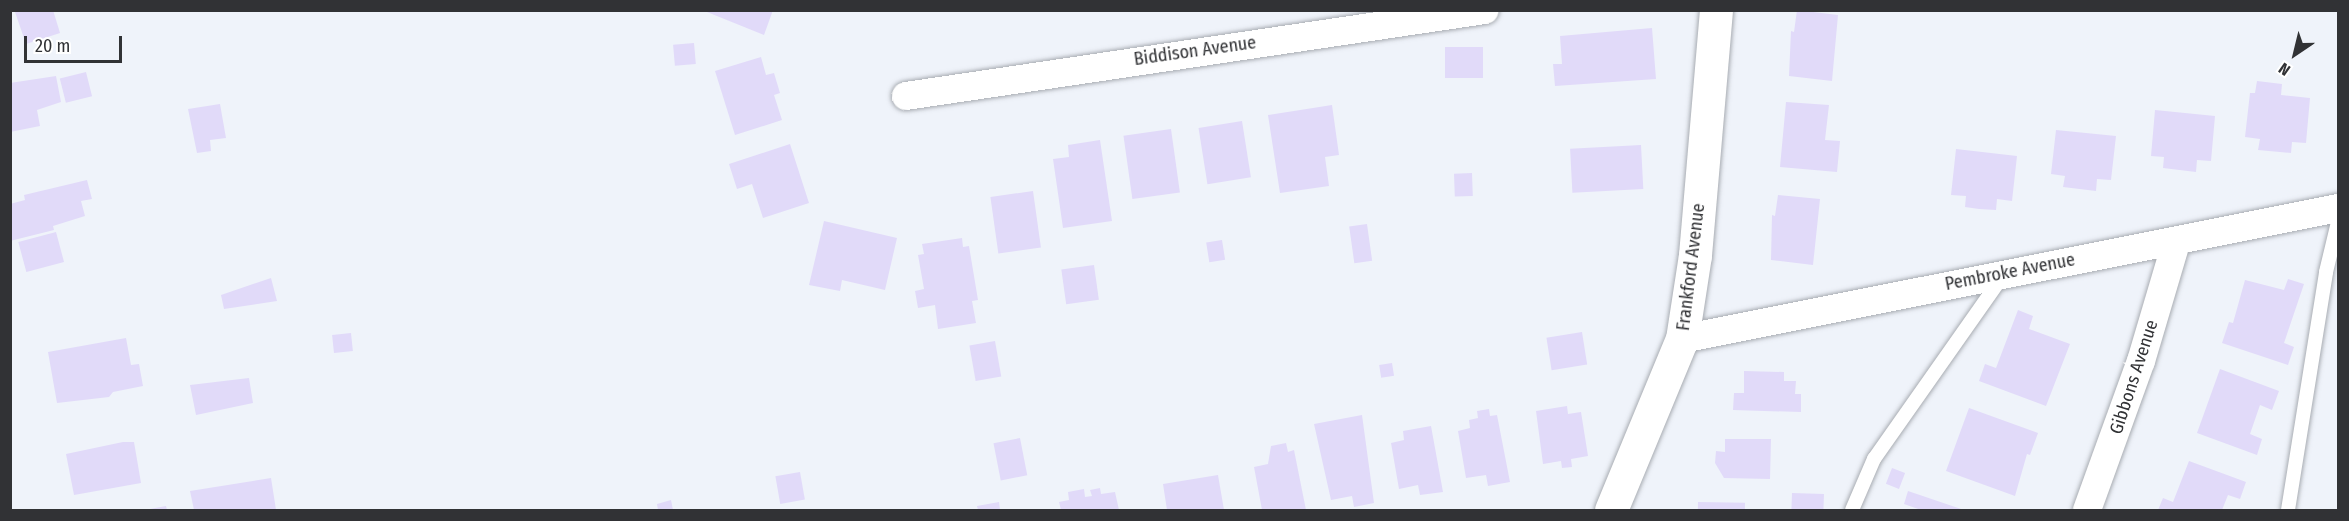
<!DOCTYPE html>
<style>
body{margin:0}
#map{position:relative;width:2349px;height:521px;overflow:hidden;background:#eff3fa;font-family:"Fira Sans Condensed",sans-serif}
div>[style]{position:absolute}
.building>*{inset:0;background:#e1daf9;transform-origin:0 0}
.roads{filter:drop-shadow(0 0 2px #a8acb2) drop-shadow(0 0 2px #a8acb2)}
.lane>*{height:14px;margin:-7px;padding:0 7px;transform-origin:7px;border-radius:7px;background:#fff}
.street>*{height:28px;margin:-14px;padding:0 14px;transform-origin:14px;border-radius:14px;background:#fff}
.secondary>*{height:33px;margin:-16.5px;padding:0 16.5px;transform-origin:16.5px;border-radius:16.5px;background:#fff}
span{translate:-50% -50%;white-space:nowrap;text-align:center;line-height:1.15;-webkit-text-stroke:5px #fff;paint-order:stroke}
.street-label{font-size:18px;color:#313235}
.frame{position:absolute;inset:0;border:12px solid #313235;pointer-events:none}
.north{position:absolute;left:2265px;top:24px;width:60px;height:60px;-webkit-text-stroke:4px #fff;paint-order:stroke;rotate:215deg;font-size:16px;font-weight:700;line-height:24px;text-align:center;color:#313235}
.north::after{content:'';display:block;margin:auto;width:21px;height:27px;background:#313235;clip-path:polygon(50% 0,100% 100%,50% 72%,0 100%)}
.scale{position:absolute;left:24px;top:36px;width:98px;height:27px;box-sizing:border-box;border:3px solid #313235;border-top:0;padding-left:8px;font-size:18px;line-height:21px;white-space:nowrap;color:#313235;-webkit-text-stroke:4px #fff;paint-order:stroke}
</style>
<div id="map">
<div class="building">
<div style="clip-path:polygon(53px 10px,60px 33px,26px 44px,15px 12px)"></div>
<div style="clip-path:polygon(702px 10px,773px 10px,764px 35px)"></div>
<div style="clip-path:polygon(1797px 10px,1838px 15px,1832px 81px,1789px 76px,1791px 31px,1794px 32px)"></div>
<div style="clip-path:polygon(1652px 28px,1656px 79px,1555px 86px,1553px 64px,1562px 64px,1560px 36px)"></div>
<div style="left:694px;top:43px;width:21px;height:21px;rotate:85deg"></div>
<div style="left:1483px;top:47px;width:31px;height:38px;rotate:90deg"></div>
<div style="clip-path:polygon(761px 57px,766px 75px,774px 73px,780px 93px,774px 95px,782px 120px,735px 135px,715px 71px)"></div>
<div style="left:86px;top:72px;width:25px;height:27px;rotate:76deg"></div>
<div style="clip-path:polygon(56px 76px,61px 102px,37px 110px,40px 126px,10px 132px,10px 83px)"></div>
<div style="clip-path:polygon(2257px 81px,2282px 84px,2281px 95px,2310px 98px,2306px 143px,2292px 142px,2291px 153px,2258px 150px,2260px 139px,2245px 137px,2250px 93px,2255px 93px)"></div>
<div style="clip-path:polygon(1786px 102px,1829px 105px,1825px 140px,1840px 141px,1837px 172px,1780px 167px)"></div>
<div style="clip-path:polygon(220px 104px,226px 138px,210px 140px,211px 151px,197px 153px,188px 109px)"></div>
<div style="clip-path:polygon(1332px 105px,1339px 155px,1325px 157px,1329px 186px,1280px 193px,1268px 115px)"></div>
<div style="clip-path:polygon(2155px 110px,2215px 116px,2211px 161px,2197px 160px,2196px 172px,2163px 168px,2164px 157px,2151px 156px)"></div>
<div style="left:1242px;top:121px;width:57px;height:44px;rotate:81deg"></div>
<div style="left:1171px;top:129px;width:64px;height:48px;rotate:82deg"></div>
<div style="clip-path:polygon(2056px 130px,2116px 136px,2111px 180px,2097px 179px,2096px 191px,2063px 187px,2065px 176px,2051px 174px)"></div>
<div style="clip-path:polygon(1100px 140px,1112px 221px,1063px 228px,1053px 159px,1069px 157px,1068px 145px)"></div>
<div style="clip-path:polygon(790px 144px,809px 203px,763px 218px,752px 184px,737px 189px,729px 164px)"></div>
<div style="left:1641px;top:145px;width:44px;height:71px;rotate:87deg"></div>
<div style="clip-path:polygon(1956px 149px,2017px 156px,2012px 201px,1997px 199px,1996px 210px,1979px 209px,1965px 207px,1966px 196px,1951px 195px)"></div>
<div style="left:1472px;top:173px;width:23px;height:18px;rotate:88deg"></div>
<div style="clip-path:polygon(87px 180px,92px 199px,81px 201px,85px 216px,53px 226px,54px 230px,10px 241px,10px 204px,25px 200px,24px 195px)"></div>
<div style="left:1033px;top:191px;width:57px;height:43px;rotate:82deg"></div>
<div style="clip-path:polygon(1778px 195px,1820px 199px,1813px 265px,1771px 260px,1772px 215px,1775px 216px)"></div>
<div style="clip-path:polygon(824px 221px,897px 238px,885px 290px,842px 280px,840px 291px,809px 285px)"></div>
<div style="left:1367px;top:224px;width:37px;height:18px;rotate:82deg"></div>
<div style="left:56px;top:232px;width:31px;height:39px;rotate:75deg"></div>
<div style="clip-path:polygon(962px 238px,963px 247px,969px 246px,978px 300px,972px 301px,976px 323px,938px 329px,935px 305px,918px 308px,915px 291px,924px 289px,918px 255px,924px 254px,922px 244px)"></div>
<div style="left:1222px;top:240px;width:20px;height:16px;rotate:81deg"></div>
<div style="left:1094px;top:265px;width:35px;height:33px;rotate:82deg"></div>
<div style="clip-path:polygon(271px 278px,277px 301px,224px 309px,221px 295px)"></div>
<div style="clip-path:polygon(2288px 279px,2304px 284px,2284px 343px,2294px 347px,2288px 365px,2222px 343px,2229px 322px,2233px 323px,2245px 280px,2284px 290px)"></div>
<div style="clip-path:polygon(2018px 310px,2033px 316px,2029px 329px,2070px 344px,2046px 406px,1979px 381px,1985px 364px,1996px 368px)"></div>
<div style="left:1582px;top:332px;width:33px;height:36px;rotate:81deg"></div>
<div style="left:351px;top:333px;width:18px;height:19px;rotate:84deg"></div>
<div style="clip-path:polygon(126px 338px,131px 365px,139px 364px,143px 386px,113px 392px,109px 397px,57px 403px,48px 352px)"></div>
<div style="left:995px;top:341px;width:36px;height:26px;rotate:80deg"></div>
<div style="left:1392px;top:363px;width:13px;height:13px;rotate:81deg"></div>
<div style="clip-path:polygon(2220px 369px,2279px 391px,2272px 410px,2260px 405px,2250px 434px,2262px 439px,2257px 455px,2197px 433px)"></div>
<div style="clip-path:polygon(1744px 371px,1784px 372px,1784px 381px,1796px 381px,1795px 394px,1801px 394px,1801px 412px,1733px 410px,1734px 393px,1744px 393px)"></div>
<div style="clip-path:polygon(249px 378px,253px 403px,196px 415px,190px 385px)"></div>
<div style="clip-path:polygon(1567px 406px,1568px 414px,1581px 412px,1588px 456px,1571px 459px,1572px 467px,1562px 468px,1561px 461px,1543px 464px,1536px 411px)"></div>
<div style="clip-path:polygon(1969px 408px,2038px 433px,2030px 455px,2027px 454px,2015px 496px,1946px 471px)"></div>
<div style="clip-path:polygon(1489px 409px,1490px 416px,1497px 415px,1510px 482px,1488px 486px,1486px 475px,1466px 478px,1458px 431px,1470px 428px,1469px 420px,1478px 418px,1477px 411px)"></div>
<div style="clip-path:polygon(1362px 415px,1374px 503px,1354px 507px,1352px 496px,1331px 500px,1314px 424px)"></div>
<div style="clip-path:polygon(1431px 426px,1443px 492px,1420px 495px,1418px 485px,1399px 489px,1391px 443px,1404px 440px,1403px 431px)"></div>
<div style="left:1020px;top:438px;width:38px;height:27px;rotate:79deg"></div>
<div style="clip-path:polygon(1725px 439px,1771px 439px,1770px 479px,1724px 478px,1715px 463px,1716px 451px,1725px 452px)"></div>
<div style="clip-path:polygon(123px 442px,134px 442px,141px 483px,74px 495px,66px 454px)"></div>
<div style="clip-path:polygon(1286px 443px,1288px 452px,1294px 450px,1306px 510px,1262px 510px,1254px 467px,1268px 464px,1271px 446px)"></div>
<div style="clip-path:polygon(2189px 461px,2246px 482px,2240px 499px,2228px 495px,2222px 510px,2158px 510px,2163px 498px,2173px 502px)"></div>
<div style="left:1892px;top:468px;width:14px;height:17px;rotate:21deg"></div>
<div style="left:800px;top:472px;width:28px;height:25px;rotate:80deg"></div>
<div style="clip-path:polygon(1218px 475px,1224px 510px,1167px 510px,1163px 484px)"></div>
<div style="clip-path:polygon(271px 478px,276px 510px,194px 510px,190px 491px)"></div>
<div style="clip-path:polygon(1100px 488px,1101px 494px,1115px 492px,1119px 510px,1061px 510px,1059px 502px,1069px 500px,1068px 492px,1084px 489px,1085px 497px,1092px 496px,1090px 490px)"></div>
<div style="clip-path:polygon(1908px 491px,1964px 510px,1921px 510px,1904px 504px)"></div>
<div style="left:1792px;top:493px;width:32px;height:17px;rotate:2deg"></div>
<div style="clip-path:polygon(671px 500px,673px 510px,658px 510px,657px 504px)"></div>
<div style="clip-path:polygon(999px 502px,1000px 510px,978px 510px,977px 506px)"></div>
<div style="left:1698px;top:502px;width:47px;height:8px;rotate:1deg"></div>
<div style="clip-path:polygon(166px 506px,167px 510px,150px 510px,150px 509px)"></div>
</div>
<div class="roads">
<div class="lane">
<div style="left:1852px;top:510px;width:56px;rotate:-66.7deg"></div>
<div style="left:1874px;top:459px;width:221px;rotate:-54.9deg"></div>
<div style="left:2288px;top:510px;width:241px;rotate:-80.9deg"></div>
<div style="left:2326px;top:272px;width:51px;rotate:-76.5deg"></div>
</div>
<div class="street">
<div style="left:906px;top:96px;width:585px;rotate:-8.45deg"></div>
<div style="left:1682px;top:339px;width:669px;rotate:-11.29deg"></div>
<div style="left:2087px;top:510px;width:158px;rotate:-70.1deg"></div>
<div style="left:2141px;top:361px;width:123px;rotate:-73.5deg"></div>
</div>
<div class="secondary">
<div style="left:1611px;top:510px;width:185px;rotate:-67.5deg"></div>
<div style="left:1682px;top:339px;width:85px;rotate:-81.2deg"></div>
<div style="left:1695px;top:255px;width:246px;rotate:-85.1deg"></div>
</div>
</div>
<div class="street-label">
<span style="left:1195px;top:51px;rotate:-8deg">Biddison Avenue</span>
<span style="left:1691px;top:267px;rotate:-83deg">Frankford Avenue</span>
<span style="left:2010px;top:272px;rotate:-11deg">Pembroke Avenue</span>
<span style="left:2134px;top:377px;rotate:-72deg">Gibbons Avenue</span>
</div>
<div class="frame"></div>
<div class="north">N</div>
<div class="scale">20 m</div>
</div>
